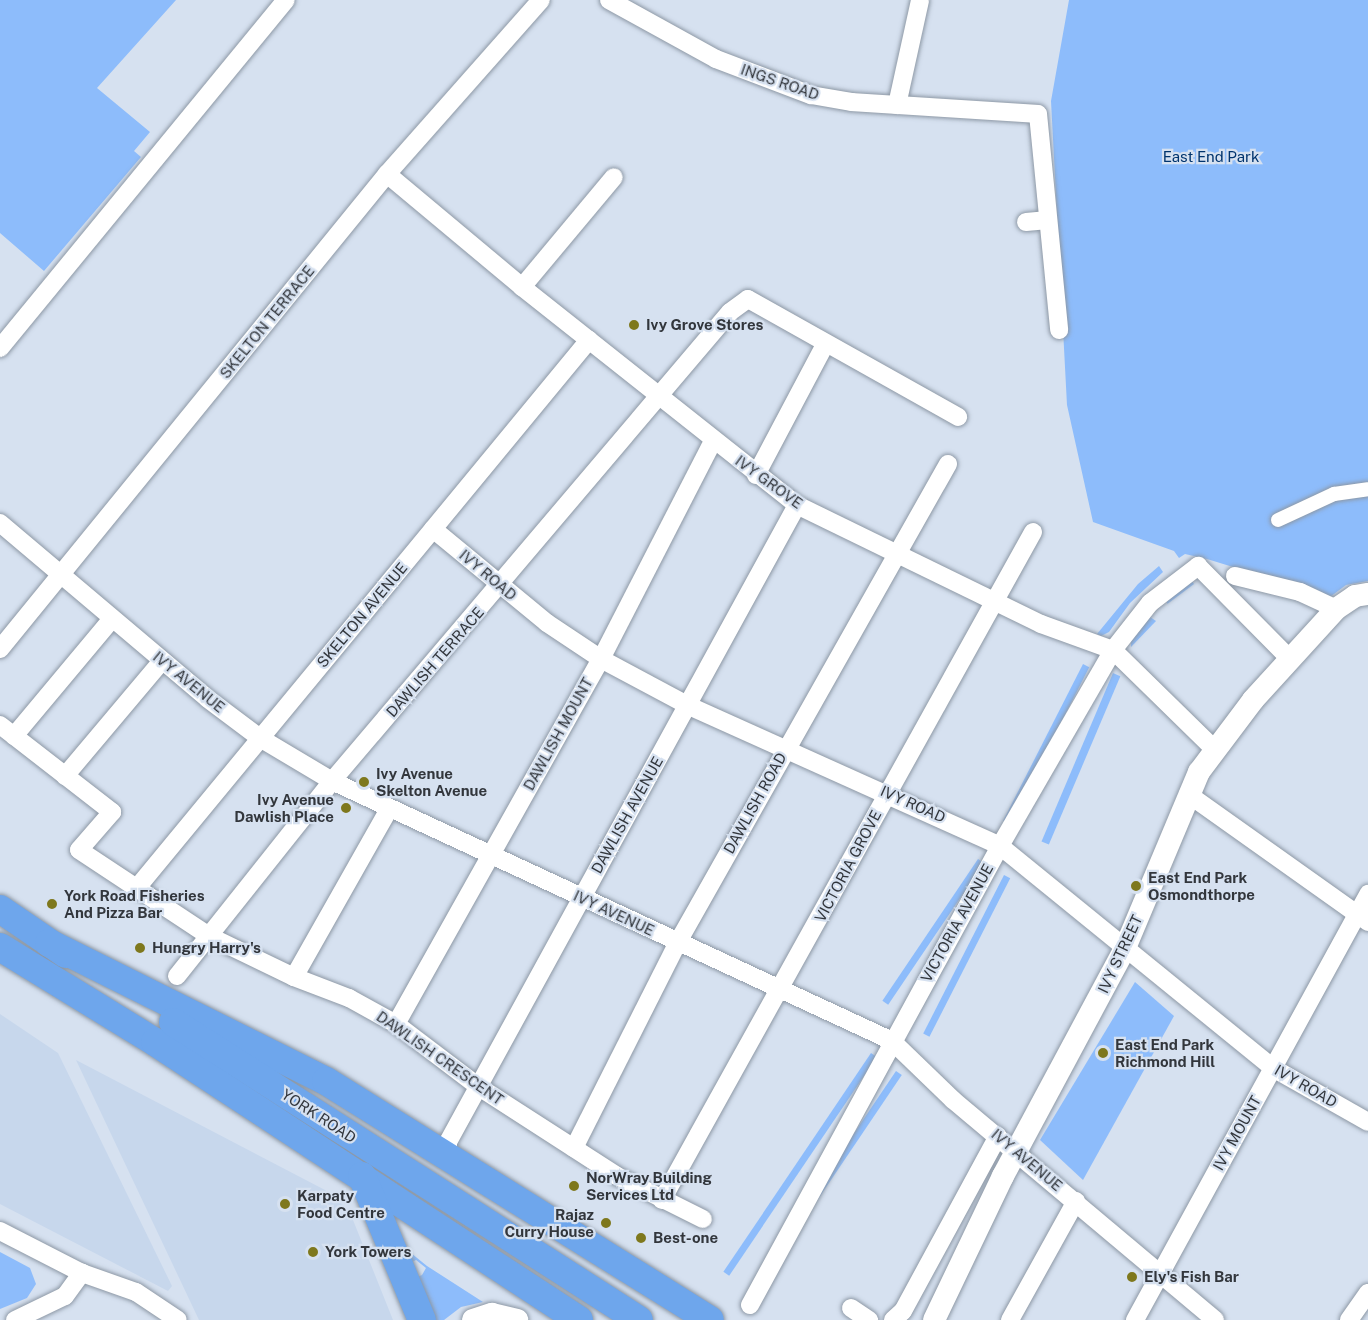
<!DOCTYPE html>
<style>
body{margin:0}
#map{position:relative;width:1368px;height:1320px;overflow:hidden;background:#d6e1f0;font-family:"Public Sans",sans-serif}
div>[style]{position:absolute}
.built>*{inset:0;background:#c7d7ec}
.green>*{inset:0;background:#8dbcfb;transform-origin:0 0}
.roads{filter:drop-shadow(0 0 2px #8d98a5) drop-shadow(0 0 2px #8d98a5)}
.pedestrian>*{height:14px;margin:-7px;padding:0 7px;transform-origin:7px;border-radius:7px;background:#fff}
.minor>*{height:18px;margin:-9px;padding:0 9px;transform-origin:9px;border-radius:9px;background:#fff}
.tertiary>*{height:22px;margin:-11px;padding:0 11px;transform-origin:11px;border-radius:11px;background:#fff}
.trunk>*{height:28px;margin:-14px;padding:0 14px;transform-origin:14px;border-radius:14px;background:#6ea6ec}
.dots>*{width:16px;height:16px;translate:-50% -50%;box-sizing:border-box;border:3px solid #d6e1f0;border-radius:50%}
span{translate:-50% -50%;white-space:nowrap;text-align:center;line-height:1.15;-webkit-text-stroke:4.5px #d6e1f0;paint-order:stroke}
.street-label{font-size:15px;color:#32363c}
.park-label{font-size:15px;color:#00346e}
.poi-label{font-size:15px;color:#32363c;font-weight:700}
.left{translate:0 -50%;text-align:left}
.right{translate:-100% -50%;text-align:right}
</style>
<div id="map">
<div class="built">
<div style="clip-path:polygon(0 1014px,58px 1053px,172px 1286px,168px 1291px,0 1204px)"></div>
<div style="clip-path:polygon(76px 1060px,325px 1190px,349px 1210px,393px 1320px,199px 1320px)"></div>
</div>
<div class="green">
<div style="clip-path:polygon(0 0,176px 0,97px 88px,150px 132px,134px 151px,141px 157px,44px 271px,0 233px)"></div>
<div style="clip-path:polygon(1069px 0,1368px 0,1368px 581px,1346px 585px,1330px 597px,1207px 559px,1185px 554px,1179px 558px,1174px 551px,1093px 522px,1067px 405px,1051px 101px)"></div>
<div style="clip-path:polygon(1159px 566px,1163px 572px,1130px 603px,1109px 632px,1101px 636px,1097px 634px,1138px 584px)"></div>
<div style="left:1191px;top:580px;width:5px;height:33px;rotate:53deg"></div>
<div style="clip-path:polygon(1150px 617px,1156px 621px,1131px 647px,1131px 641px)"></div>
<div style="left:1083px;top:664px;width:7px;height:176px;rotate:27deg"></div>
<div style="left:1113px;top:673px;width:8px;height:183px;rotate:23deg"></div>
<div style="left:978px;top:859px;width:7px;height:171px;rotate:34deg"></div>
<div style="left:1004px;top:875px;width:7px;height:178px;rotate:27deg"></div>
<div style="clip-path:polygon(1135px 982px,1174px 1016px,1083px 1180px,1040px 1140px)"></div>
<div style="left:871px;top:1053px;width:7px;height:264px;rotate:34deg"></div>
<div style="left:896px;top:1071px;width:7px;height:247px;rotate:34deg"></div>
<div style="clip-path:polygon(401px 1245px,427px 1266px,483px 1302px,461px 1307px,444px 1320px,429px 1320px,413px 1279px,422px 1275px,426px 1268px,416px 1260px,406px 1265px)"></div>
<div style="clip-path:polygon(0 1252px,30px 1268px,36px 1284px,27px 1298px,0 1309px)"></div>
</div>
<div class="roads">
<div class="pedestrian">
<div style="left:1278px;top:520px;width:62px;rotate:-24.9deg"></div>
<div style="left:1334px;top:494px;width:34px;rotate:-8deg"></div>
</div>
<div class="minor">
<div style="left:609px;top:0;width:122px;rotate:28.9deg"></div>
<div style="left:716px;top:59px;width:102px;rotate:20.8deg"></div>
<div style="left:811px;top:95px;width:42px;rotate:9.7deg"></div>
<div style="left:852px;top:102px;width:186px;rotate:3.7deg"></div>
<div style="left:1038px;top:114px;width:217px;rotate:84.4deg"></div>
<div style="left:897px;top:105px;width:107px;rotate:-77.6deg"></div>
<div style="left:387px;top:174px;width:176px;rotate:39.9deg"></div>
<div style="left:522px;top:287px;width:351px;rotate:38.4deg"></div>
<div style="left:797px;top:505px;width:271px;rotate:26deg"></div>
<div style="left:1041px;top:624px;width:77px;rotate:19.9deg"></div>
<div style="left:1113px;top:650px;width:143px;rotate:44.4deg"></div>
<div style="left:1026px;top:222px;width:22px;rotate:-5deg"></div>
<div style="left:522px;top:287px;width:143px;rotate:-50.1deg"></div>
<div style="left:0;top:348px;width:450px;rotate:-50.6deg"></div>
<div style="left:756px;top:475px;width:149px;rotate:-62.1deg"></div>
<div style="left:0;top:523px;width:272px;rotate:40.2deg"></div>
<div style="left:208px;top:699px;width:65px;rotate:36.9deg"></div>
<div style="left:260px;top:738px;width:84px;rotate:30.8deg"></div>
<div style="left:332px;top:781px;width:617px;rotate:24.9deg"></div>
<div style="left:892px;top:1041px;width:85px;rotate:44deg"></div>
<div style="left:953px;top:1100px;width:342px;rotate:40deg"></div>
<div style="left:433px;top:529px;width:148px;rotate:39.5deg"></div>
<div style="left:547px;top:623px;width:65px;rotate:33.7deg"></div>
<div style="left:601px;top:659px;width:100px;rotate:28.1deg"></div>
<div style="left:689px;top:706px;width:341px;rotate:24.2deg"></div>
<div style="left:1000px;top:846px;width:352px;rotate:39.1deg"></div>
<div style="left:1273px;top:1068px;width:109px;rotate:29.6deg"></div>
<div style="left:1235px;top:576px;width:67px;rotate:13.8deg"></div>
<div style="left:1300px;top:592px;width:40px;rotate:25deg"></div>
<div style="left:0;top:649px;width:613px;rotate:-50.83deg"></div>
<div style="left:387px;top:174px;width:232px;rotate:-48.5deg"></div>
<div style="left:0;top:725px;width:142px;rotate:37.8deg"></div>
<div style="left:112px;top:812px;width:50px;rotate:131deg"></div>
<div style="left:79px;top:850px;width:156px;rotate:33.5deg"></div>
<div style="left:209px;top:936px;width:94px;rotate:25.8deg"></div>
<div style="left:294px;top:977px;width:59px;rotate:20.9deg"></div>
<div style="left:349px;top:998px;width:54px;rotate:29deg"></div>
<div style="left:396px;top:1024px;width:104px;rotate:37.2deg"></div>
<div style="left:479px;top:1087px;width:164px;rotate:32.8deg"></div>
<div style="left:617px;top:1176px;width:96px;rotate:26.6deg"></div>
<div style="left:14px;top:736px;width:153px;rotate:-50.1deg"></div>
<div style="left:65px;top:776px;width:150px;rotate:-49.9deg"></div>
<div style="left:1188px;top:794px;width:221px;rotate:35.4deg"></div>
<div style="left:136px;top:889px;width:712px;rotate:-50.47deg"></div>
<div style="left:177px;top:976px;width:249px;rotate:-51.5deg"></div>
<div style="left:332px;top:781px;width:615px;rotate:-49.68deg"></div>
<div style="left:730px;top:312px;width:22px;rotate:-36deg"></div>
<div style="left:748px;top:299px;width:241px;rotate:29.3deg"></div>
<div style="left:294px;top:977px;width:193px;rotate:-60.5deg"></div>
<div style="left:396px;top:1024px;width:419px;rotate:-60.7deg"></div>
<div style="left:601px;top:659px;width:245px;rotate:-62.8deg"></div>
<div style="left:574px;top:1148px;width:231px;rotate:-63.2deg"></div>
<div style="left:678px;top:942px;width:549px;rotate:-60.54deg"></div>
<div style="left:448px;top:1158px;width:16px;rotate:-90deg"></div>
<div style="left:448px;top:1142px;width:726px;rotate:-61.28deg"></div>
<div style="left:662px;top:1200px;width:764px;rotate:-60.95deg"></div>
<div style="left:0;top:1231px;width:92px;rotate:27.1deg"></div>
<div style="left:82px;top:1273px;width:57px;rotate:19.4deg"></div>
<div style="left:136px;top:1292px;width:50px;rotate:33.7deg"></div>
<div style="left:750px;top:1305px;width:523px;rotate:-61.42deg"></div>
<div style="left:1000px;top:846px;width:226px;rotate:-60deg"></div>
<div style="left:1113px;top:650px;width:60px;rotate:-51.8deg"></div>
<div style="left:1150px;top:603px;width:61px;rotate:-37.6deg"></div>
<div style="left:1198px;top:566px;width:131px;rotate:45.3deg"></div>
<div style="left:851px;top:1308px;width:22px;rotate:34deg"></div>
<div style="left:15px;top:1320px;width:55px;rotate:-25.6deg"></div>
<div style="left:65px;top:1296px;width:29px;rotate:-54deg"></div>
<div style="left:893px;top:1320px;width:13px;rotate:-42deg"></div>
<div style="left:903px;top:1311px;width:199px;rotate:-61.5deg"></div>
<div style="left:1010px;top:1320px;width:136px;rotate:-61deg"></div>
<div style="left:1135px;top:1320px;width:486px;rotate:-61.3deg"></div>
<div style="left:1349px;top:1320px;width:33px;rotate:-55deg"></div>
</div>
<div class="tertiary">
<div style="left:473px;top:1320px;width:20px;rotate:-18deg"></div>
<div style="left:492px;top:1314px;width:26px;rotate:13deg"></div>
<div style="left:934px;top:1320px;width:160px;rotate:-64.4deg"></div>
<div style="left:1003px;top:1176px;width:259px;rotate:-61.8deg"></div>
<div style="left:1125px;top:948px;width:191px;rotate:-67.2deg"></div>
<div style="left:1199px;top:772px;width:90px;rotate:-53.1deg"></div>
<div style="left:1253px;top:700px;width:123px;rotate:-47.6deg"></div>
<div style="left:1336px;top:609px;width:23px;rotate:-34deg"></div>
<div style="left:1355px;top:596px;width:13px;rotate:-9deg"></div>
</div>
<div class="trunk">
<div style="left:0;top:909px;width:80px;rotate:34.3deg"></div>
<div style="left:49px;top:943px;width:309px;rotate:26.5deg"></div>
<div style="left:326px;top:1081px;width:452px;rotate:31.9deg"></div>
<div style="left:0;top:947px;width:182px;rotate:31.5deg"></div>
<div style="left:155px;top:1042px;width:507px;rotate:33.25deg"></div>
<div style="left:173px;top:1022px;width:553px;rotate:32.6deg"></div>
<div style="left:362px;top:1176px;width:156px;rotate:67.4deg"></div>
</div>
</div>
<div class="dots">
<div style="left:634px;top:325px;background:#7e781d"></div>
<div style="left:364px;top:782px;background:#7e781d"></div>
<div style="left:346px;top:808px;background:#7e781d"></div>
<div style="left:1136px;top:886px;background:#7e781d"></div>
<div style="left:52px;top:904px;background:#7e781d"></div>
<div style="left:140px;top:948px;background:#7e781d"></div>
<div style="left:1103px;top:1053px;background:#7e781d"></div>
<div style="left:574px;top:1186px;background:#7e781d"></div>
<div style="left:285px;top:1204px;background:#7e781d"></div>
<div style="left:606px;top:1223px;background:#7e781d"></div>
<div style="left:641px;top:1238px;background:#7e781d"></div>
<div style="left:313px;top:1252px;background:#7e781d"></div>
<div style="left:1132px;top:1277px;background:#7e781d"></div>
</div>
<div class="street-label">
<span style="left:780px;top:82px;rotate:19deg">INGS ROAD</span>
<span style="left:267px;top:322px;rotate:-51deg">SKELTON TERRACE</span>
<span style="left:769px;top:482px;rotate:36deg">IVY GROVE</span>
<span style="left:488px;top:575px;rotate:40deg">IVY ROAD</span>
<span style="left:362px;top:615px;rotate:-50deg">SKELTON AVENUE</span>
<span style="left:435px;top:662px;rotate:-49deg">DAWLISH TERRACE</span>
<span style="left:189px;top:682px;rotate:39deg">IVY AVENUE</span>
<span style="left:558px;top:734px;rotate:-61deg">DAWLISH MOUNT</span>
<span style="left:755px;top:803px;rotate:-61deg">DAWLISH ROAD</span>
<span style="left:913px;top:804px;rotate:24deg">IVY ROAD</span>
<span style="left:627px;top:815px;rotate:-61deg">DAWLISH AVENUE</span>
<span style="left:848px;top:866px;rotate:-62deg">VICTORIA GROVE</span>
<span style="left:614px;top:913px;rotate:25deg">IVY AVENUE</span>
<span style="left:957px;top:923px;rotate:-61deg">VICTORIA AVENUE</span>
<span style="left:1120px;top:954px;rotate:-65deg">IVY STREET</span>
<span style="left:440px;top:1058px;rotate:35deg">DAWLISH CRESCENT</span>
<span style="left:1306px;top:1086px;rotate:30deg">IVY ROAD</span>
<span style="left:319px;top:1116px;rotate:33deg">YORK ROAD</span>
<span style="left:1237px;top:1133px;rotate:-61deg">IVY MOUNT</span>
<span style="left:1027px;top:1160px;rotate:40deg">IVY AVENUE</span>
</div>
<div class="park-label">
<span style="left:1211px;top:157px">East End Park</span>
</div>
<div class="poi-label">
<span class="left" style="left:646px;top:325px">Ivy Grove Stores</span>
<span class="left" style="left:376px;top:782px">Ivy Avenue<br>Skelton Avenue</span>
<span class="right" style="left:334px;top:808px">Ivy Avenue<br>Dawlish Place</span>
<span class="left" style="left:1148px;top:886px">East End Park<br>Osmondthorpe</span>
<span class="left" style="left:64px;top:904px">York Road Fisheries<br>And Pizza Bar</span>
<span class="left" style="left:152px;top:948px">Hungry Harry's</span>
<span class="left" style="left:1115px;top:1053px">East End Park<br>Richmond Hill</span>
<span class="left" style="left:586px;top:1186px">NorWray Building<br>Services Ltd</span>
<span class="left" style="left:297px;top:1204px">Karpaty<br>Food Centre</span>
<span class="right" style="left:594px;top:1223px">Rajaz<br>Curry House</span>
<span class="left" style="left:653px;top:1238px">Best-one</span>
<span class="left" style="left:325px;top:1252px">York Towers</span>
<span class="left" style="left:1144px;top:1277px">Ely's Fish Bar</span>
</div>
</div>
